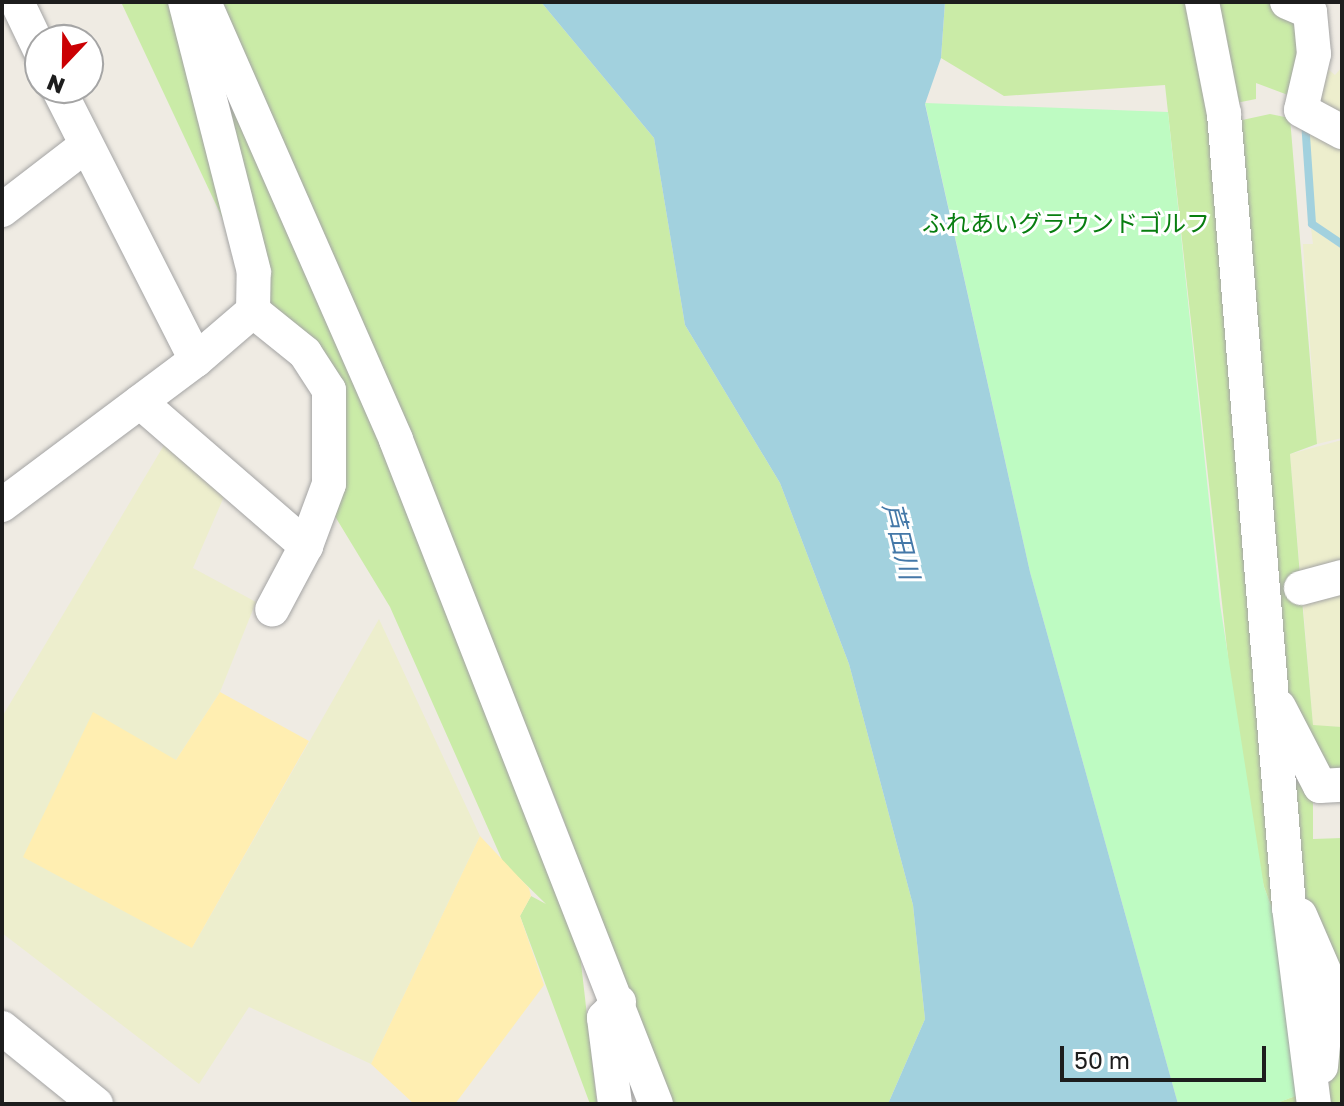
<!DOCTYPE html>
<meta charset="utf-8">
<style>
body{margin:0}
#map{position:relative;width:1344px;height:1106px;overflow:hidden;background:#efebe3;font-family:"Golos Text","Noto Sans JP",sans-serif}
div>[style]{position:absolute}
.farmland>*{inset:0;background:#edeecd}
.grass>*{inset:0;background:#caeba7}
.sand>*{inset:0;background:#ffeeb1}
.park>*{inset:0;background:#befbc2}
.water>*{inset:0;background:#a2d1de}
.stream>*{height:8px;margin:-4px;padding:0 4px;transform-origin:4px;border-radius:4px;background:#a2d1de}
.roads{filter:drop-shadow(0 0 2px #a4a4a4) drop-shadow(0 0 2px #a4a4a4)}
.minor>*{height:34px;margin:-17px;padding:0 17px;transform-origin:17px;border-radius:17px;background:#fff}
span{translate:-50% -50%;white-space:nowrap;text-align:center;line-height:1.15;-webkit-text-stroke:6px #fff;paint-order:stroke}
.park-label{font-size:24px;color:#087e10}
.water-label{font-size:26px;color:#4478a8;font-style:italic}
.frame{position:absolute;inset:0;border:4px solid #1d1d1d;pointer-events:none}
.north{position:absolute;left:24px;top:24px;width:80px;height:80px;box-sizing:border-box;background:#fff;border:2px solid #a5a5a5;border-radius:50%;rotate:202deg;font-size:22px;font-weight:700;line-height:32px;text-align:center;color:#1d1d1d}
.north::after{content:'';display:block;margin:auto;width:28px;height:36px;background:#cb0003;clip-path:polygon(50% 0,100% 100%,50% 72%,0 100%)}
.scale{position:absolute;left:1060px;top:1046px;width:206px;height:36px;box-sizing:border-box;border:4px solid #1d1d1d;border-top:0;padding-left:10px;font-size:24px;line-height:28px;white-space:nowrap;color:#1d1d1d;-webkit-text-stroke:6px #fff;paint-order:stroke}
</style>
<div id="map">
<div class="farmland">
<div style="clip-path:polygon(1322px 64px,1335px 75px,1342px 67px,1342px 121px,1317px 100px)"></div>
<div style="clip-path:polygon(1307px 127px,1342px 142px,1342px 241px,1315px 223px)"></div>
<div style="clip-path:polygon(1311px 228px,1342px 249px,1342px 438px,1317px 444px,1303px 244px,1313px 244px)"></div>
<div style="clip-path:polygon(167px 440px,226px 492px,193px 568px,256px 602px,220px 692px,176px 760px,192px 948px,379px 619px,480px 836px,371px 1064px,249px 1007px,199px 1084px,2px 933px,2px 717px)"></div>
<div style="clip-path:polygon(1342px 440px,1342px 572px,1301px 583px,1290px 454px)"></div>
<div style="clip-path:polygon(1342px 582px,1342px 727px,1313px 726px,1302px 592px)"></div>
</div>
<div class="grass">
<div style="clip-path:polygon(121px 2px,176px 2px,234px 243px)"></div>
<div style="clip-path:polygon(221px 2px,541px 2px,654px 138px,685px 325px,780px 483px,849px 664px,913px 905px,925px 1019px,888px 1104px,670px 1104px,559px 808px,423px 475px)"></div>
<div style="clip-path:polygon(945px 2px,1199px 2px,1233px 122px,1270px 114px,1290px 118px,1317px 444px,1290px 454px,1301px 588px,1313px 725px,1342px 727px,1342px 772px,1313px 768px,1313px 839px,1342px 838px,1342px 959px,1329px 982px,1314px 1104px,1274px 1104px,1311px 1090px,1296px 973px,1264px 887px,1243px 794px,1165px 85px,1004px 96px,941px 58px)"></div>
<div style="clip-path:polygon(1215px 2px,1271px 2px,1303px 22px,1296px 98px,1256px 83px,1256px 99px,1231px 104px)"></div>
<div style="clip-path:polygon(194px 9px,365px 399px,578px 936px,597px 1104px,590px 1104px,520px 916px,531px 896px,546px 904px,503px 862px,390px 607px,333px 513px,338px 417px,265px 310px)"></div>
<div style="clip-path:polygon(1342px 981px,1342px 1104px,1329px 1104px,1330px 1058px)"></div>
</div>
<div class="sand">
<div style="clip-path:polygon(220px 692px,309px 741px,192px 948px,23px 857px,93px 712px,176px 760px)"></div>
<div style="clip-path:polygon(480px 836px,529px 888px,531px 896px,520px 916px,544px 985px,455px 1104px,414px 1104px,371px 1064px)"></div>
</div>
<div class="park">
<div style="clip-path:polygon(925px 103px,1168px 112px,1220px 604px,1264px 887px,1296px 973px,1312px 1090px,1274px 1104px,1178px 1104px,1030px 572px)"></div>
</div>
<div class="water">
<div style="clip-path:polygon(541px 2px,945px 2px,941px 58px,925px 104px,1030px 572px,1178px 1104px,888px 1104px,925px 1019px,913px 905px,849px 664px,780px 483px,685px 325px,654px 138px)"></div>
</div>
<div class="stream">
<div style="left:1305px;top:121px;width:103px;rotate:86.1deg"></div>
<div style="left:1312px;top:224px;width:36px;rotate:34deg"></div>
</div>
<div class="roads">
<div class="minor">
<div style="left:17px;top:2px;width:53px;rotate:64.4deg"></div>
<div style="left:204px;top:2px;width:478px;rotate:66.3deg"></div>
<div style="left:396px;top:440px;width:713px;rotate:68.62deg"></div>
<div style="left:1202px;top:2px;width:114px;rotate:78.9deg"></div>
<div style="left:1224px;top:114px;width:796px;rotate:85.31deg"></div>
<div style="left:1289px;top:907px;width:199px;rotate:82.8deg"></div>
<div style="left:1287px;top:2px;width:25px;rotate:23deg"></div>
<div style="left:1310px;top:12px;width:42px;rotate:84.6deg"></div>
<div style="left:1314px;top:54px;width:57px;rotate:103.1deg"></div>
<div style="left:1301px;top:110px;width:47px;rotate:28.2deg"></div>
<div style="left:58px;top:88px;width:305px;rotate:63.1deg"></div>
<div style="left:2px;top:210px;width:105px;rotate:-37.6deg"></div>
<div style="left:253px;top:311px;width:67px;rotate:38.9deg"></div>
<div style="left:305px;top:353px;width:44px;rotate:57deg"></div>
<div style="left:329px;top:390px;width:94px;rotate:90deg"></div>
<div style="left:329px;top:484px;width:66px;rotate:110.4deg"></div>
<div style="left:306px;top:546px;width:72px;rotate:118deg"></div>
<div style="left:140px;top:402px;width:220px;rotate:40.9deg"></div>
<div style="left:2px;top:505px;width:242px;rotate:-36.8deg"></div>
<div style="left:196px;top:360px;width:75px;rotate:-40.7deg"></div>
<div style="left:253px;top:311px;width:39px;rotate:-89deg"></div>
<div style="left:254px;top:272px;width:279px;rotate:-104.3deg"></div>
<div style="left:1301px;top:588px;width:42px;rotate:-15deg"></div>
<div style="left:1279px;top:707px;width:89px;rotate:62.6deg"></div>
<div style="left:1320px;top:786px;width:22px;rotate:-3deg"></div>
<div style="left:1300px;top:915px;width:73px;rotate:66.6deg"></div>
<div style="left:1329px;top:982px;width:85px;rotate:95.4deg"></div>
<div style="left:2px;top:1028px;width:121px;rotate:39deg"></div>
<div style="left:615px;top:1104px;width:87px;rotate:-97.3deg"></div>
<div style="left:604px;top:1018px;width:22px;rotate:-47deg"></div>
</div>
</div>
<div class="park-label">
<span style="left:1066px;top:223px">ふれあいグラウンドゴルフ</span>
</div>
<div class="water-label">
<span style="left:901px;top:541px;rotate:76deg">芦田川</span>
</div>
<div class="frame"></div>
<div class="north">N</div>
<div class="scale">50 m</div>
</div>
